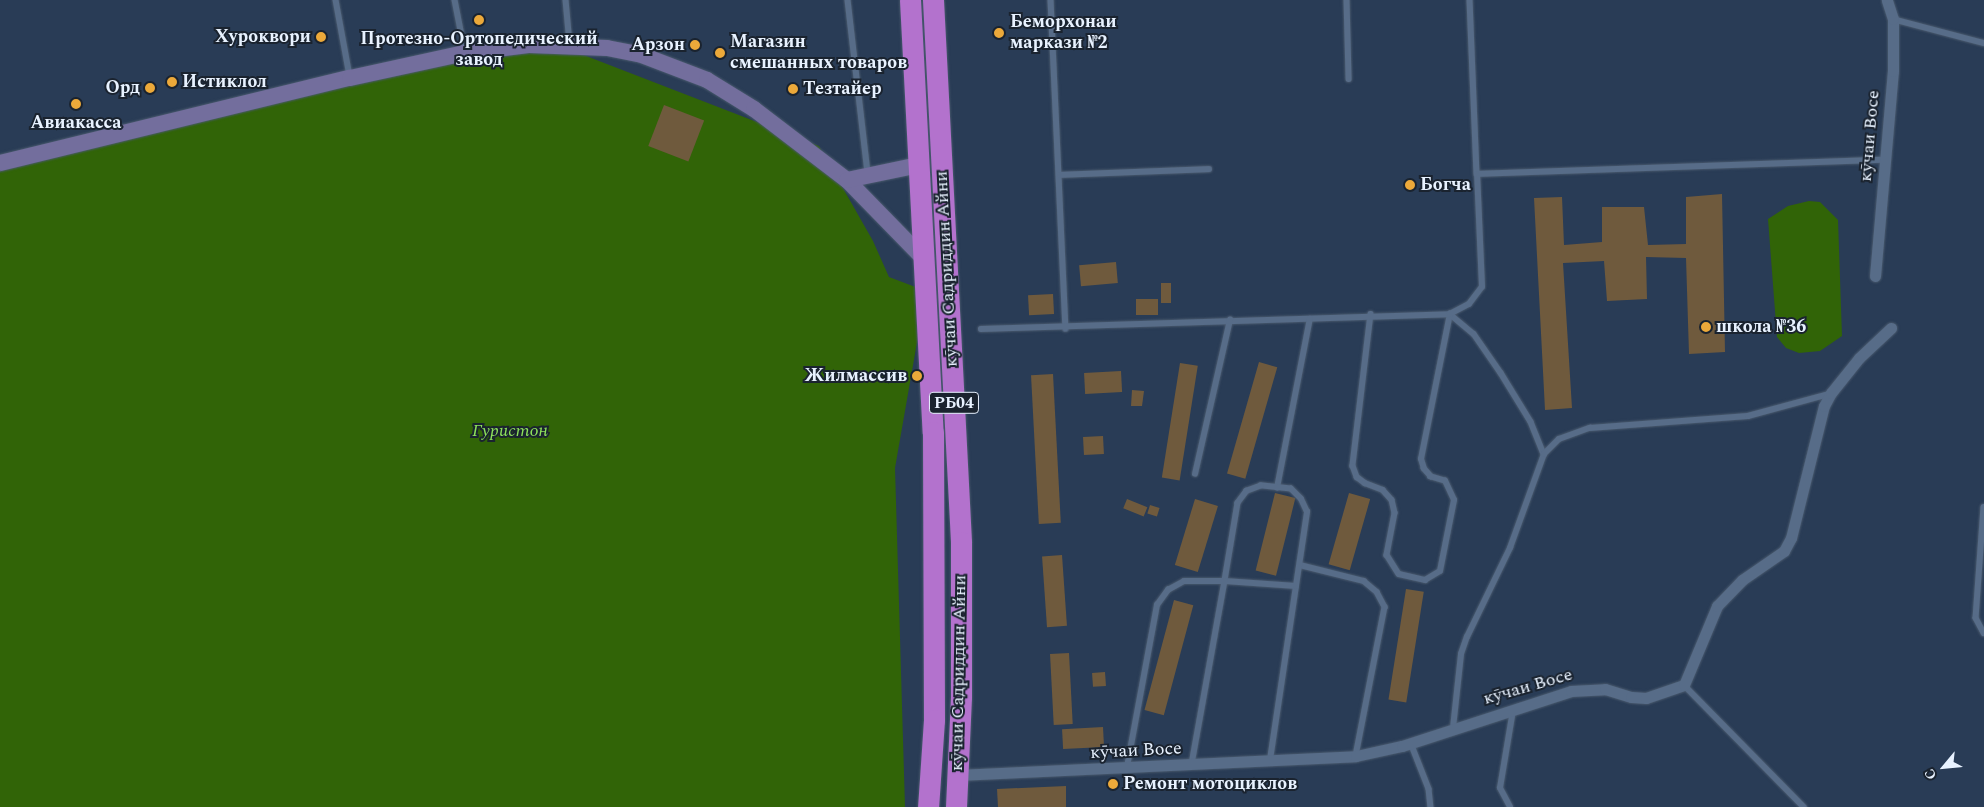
<!DOCTYPE html>
<meta charset="utf-8">
<style>
body{margin:0}
#map{position:relative;width:1984px;height:807px;overflow:hidden;background:#293c56;font-family:Spectral,serif}
div>[style]{position:absolute}
.green>*{inset:0;background:#316407}
.building>*{inset:0;background:#6f5a3d;transform-origin:0 0}
.roads{filter:drop-shadow(0 0 1px #49596d) drop-shadow(0 0 1px #49596d)}
.lane>*{height:5.5px;margin:-2.75px;padding:0 2.75px;transform-origin:2.75px;border-radius:2.75px;background:#576c88}
.street>*{height:11px;margin:-5.5px;padding:0 5.5px;transform-origin:5.5px;border-radius:5.5px;background:#576c88}
.secondary>*{height:16px;margin:-8px;padding:0 8px;transform-origin:8px;border-radius:8px;background:#736e9d}
.highway>*{height:21px;margin:-10.5px;padding:0 10.5px;transform-origin:10.5px;border-radius:10.5px;background:#b372cd}
.dots>*{width:14px;height:14px;translate:-50% -50%;box-sizing:border-box;border:2px solid #1a232f;border-radius:50%}
span{translate:-50% -50%;white-space:nowrap;text-align:center;line-height:1.15;-webkit-text-stroke:4px #1a232f;paint-order:stroke}
.shield-label span{padding:1px 4px;background:#1a232f;border:1px solid;border-radius:4px;-webkit-text-stroke-width:0}
.shield-label{font-size:16px;color:#e8f2ff;font-weight:700}
.poi-label{font-size:18px;color:#e8f2ff;font-weight:700}
.left{translate:0 -50%;text-align:left}
.right{translate:-100% -50%;text-align:right}
.street-label{font-size:18px;color:#e8f2ff}
.park-label{font-size:18px;color:#8de15b;font-style:italic}
.north{position:absolute;left:1919px;top:742px;width:50px;height:50px;-webkit-text-stroke:4px #1a232f;paint-order:stroke;rotate:242deg;font-size:14px;font-weight:700;line-height:20px;text-align:center;color:#e8f2ff}
.north::after{content:'';display:block;margin:auto;width:18px;height:22px;background:#e8f2ff;clip-path:polygon(50% 0,100% 100%,50% 72%,0 100%)}
</style>
<div id="map">
<div class="green">
<div style="clip-path:polygon(537px 37px,819px 146px,873px 241px,889px 277px,926px 291px,895px 468px,905px 807px,0 807px,0 166px)"></div>
<div style="clip-path:polygon(1809px 201px,1820px 202px,1838px 220px,1842px 336px,1820px 351px,1799px 353px,1786px 348px,1777px 337px,1768px 219px,1788px 206px)"></div>
</div>
<div class="building">
<div style="left:664px;top:105px;width:43px;height:44px;rotate:21deg"></div>
<div style="clip-path:polygon(1722px 194px,1725px 352px,1689px 354px,1686px 258px,1646px 257px,1647px 299px,1607px 301px,1604px 261px,1563px 263px,1572px 408px,1545px 410px,1534px 198px,1562px 197px,1564px 245px,1602px 242px,1602px 207px,1644px 207px,1648px 245px,1686px 244px,1686px 197px)"></div>
<div style="left:1116px;top:262px;width:21px;height:37px;rotate:85deg"></div>
<div style="left:1161px;top:283px;width:10px;height:20px"></div>
<div style="left:1053px;top:294px;width:20px;height:25px;rotate:87deg"></div>
<div style="left:1136px;top:299px;width:22px;height:16px"></div>
<div style="left:1259px;top:362px;width:19px;height:116px;rotate:16deg"></div>
<div style="left:1180px;top:363px;width:18px;height:116px;rotate:9deg"></div>
<div style="left:1121px;top:371px;width:21px;height:37px;rotate:87deg"></div>
<div style="left:1053px;top:374px;width:149px;height:22px;rotate:87deg"></div>
<div style="clip-path:polygon(1132px 390px,1144px 391px,1142px 406px,1131px 406px)"></div>
<div style="left:1103px;top:436px;width:18px;height:20px;rotate:87deg"></div>
<div style="left:1275px;top:493px;width:21px;height:80px;rotate:14deg"></div>
<div style="left:1349px;top:493px;width:22px;height:74px;rotate:16deg"></div>
<div style="left:1127px;top:499px;width:22px;height:10px;rotate:22deg"></div>
<div style="left:1195px;top:499px;width:24px;height:69px;rotate:17deg"></div>
<div style="left:1150px;top:505px;width:10px;height:9px;rotate:17deg"></div>
<div style="left:1062px;top:555px;width:71px;height:20px;rotate:86deg"></div>
<div style="left:1406px;top:589px;width:18px;height:112px;rotate:9deg"></div>
<div style="left:1174px;top:600px;width:20px;height:114px;rotate:15deg"></div>
<div style="left:1069px;top:653px;width:71px;height:19px;rotate:87deg"></div>
<div style="left:1105px;top:672px;width:14px;height:13px;rotate:86deg"></div>
<div style="left:1103px;top:727px;width:20px;height:41px;rotate:87deg"></div>
<div style="clip-path:polygon(1066px 786px,1066px 807px,998px 807px,997px 789px)"></div>
</div>
<div class="roads">
<div class="lane">
<div style="left:336px;top:0;width:77px;rotate:79.6deg"></div>
<div style="left:455px;top:0;width:52px;rotate:78.9deg"></div>
<div style="left:566px;top:0;width:44px;rotate:84.8deg"></div>
<div style="left:848px;top:0;width:175px;rotate:83.4deg"></div>
<div style="left:1051px;top:0;width:329px;rotate:87.4deg"></div>
<div style="left:1347px;top:0;width:79px;rotate:88.5deg"></div>
<div style="left:1470px;top:0;width:174px;rotate:87.7deg"></div>
<div style="left:1893px;top:19px;width:94px;rotate:14.8deg"></div>
<div style="left:1060px;top:175px;width:149px;rotate:-2.3deg"></div>
<div style="left:1371px;top:314px;width:153px;rotate:96.8deg"></div>
<div style="left:1353px;top:466px;width:12px;rotate:70deg"></div>
<div style="left:1357px;top:477px;width:10px;rotate:37deg"></div>
<div style="left:1365px;top:483px;width:19px;rotate:21deg"></div>
<div style="left:1383px;top:490px;width:13px;rotate:48deg"></div>
<div style="left:1392px;top:500px;width:13px;rotate:77deg"></div>
<div style="left:1395px;top:513px;width:43px;rotate:100.8deg"></div>
<div style="left:1387px;top:555px;width:22px;rotate:58deg"></div>
<div style="left:1399px;top:574px;width:27px;rotate:13deg"></div>
<div style="left:1425px;top:580px;width:17px;rotate:-31deg"></div>
<div style="left:1440px;top:571px;width:72px;rotate:-78.8deg"></div>
<div style="left:1454px;top:500px;width:21px;rotate:-115deg"></div>
<div style="left:1445px;top:481px;width:15px;rotate:-164deg"></div>
<div style="left:1431px;top:477px;width:11px;rotate:-131deg"></div>
<div style="left:1424px;top:469px;width:10px;rotate:-107deg"></div>
<div style="left:1421px;top:459px;width:148px;rotate:-78.7deg"></div>
<div style="left:1450px;top:314px;width:31px;rotate:40deg"></div>
<div style="left:1474px;top:334px;width:47px;rotate:55.3deg"></div>
<div style="left:1501px;top:373px;width:57px;rotate:58.5deg"></div>
<div style="left:1531px;top:422px;width:35px;rotate:68deg"></div>
<div style="left:981px;top:329px;width:469px;rotate:-1.8deg"></div>
<div style="left:1450px;top:314px;width:21px;rotate:-28deg"></div>
<div style="left:1469px;top:304px;width:21px;rotate:-53deg"></div>
<div style="left:1482px;top:287px;width:113px;rotate:-92.5deg"></div>
<div style="left:1477px;top:174px;width:409px;rotate:-2deg"></div>
<div style="left:1195px;top:474px;width:158px;rotate:-77.2deg"></div>
<div style="left:1277px;top:488px;width:172px;rotate:-79deg"></div>
<div style="left:1984px;top:507px;width:111px;rotate:94.1deg"></div>
<div style="left:1976px;top:618px;width:17px;rotate:62deg"></div>
<div style="left:1300px;top:565px;width:66px;rotate:14deg"></div>
<div style="left:1364px;top:581px;width:17px;rotate:40deg"></div>
<div style="left:1377px;top:592px;width:17px;rotate:62deg"></div>
<div style="left:1385px;top:607px;width:152px;rotate:101deg"></div>
<div style="left:1684px;top:685px;width:171px;rotate:45.5deg"></div>
<div style="left:1453px;top:728px;width:74px;rotate:-83.8deg"></div>
<div style="left:1461px;top:654px;width:18px;rotate:-71deg"></div>
<div style="left:1467px;top:637px;width:99px;rotate:-64.2deg"></div>
<div style="left:1510px;top:548px;width:100px;rotate:-70.1deg"></div>
<div style="left:1544px;top:454px;width:21px;rotate:-45deg"></div>
<div style="left:1559px;top:439px;width:33px;rotate:-20deg"></div>
<div style="left:1590px;top:428px;width:158px;rotate:-4.3deg"></div>
<div style="left:1748px;top:416px;width:84px;rotate:-15.2deg"></div>
<div style="left:1411px;top:743px;width:49px;rotate:68.6deg"></div>
<div style="left:1429px;top:789px;width:18px;rotate:84deg"></div>
<div style="left:1270px;top:760px;width:176px;rotate:-81.5deg"></div>
<div style="left:1127px;top:767px;width:165px;rotate:-79.5deg"></div>
<div style="left:1157px;top:605px;width:19px;rotate:-54deg"></div>
<div style="left:1168px;top:590px;width:18px;rotate:-29deg"></div>
<div style="left:1184px;top:581px;width:41px"></div>
<div style="left:1225px;top:581px;width:71px;rotate:4deg"></div>
<div style="left:1296px;top:586px;width:75px;rotate:-81.5deg"></div>
<div style="left:1307px;top:512px;width:14px;rotate:-115deg"></div>
<div style="left:1301px;top:499px;width:14px;rotate:-135deg"></div>
<div style="left:1291px;top:489px;width:30px;rotate:-174deg"></div>
<div style="left:1261px;top:486px;width:15px;rotate:160deg"></div>
<div style="left:1247px;top:491px;width:15px;rotate:127deg"></div>
<div style="left:1238px;top:503px;width:79px;rotate:99.5deg"></div>
<div style="left:1225px;top:581px;width:187px;rotate:100.2deg"></div>
<div style="left:1510px;top:807px;width:21px;rotate:-118deg"></div>
<div style="left:1500px;top:788px;width:79px;rotate:-80.5deg"></div>
</div>
<div class="street">
<div style="left:1875px;top:276px;width:206px;rotate:-85deg"></div>
<div style="left:1893px;top:71px;width:52px;rotate:-90deg"></div>
<div style="left:1893px;top:19px;width:20px;rotate:-108deg"></div>
<div style="left:958px;top:775px;width:398px;rotate:-2.7deg"></div>
<div style="left:1356px;top:756px;width:47px;rotate:-12.3deg"></div>
<div style="left:1402px;top:746px;width:178px;rotate:-18deg"></div>
<div style="left:1571px;top:691px;width:34px;rotate:-3deg"></div>
<div style="left:1605px;top:689px;width:27px;rotate:17deg"></div>
<div style="left:1631px;top:697px;width:15px;rotate:4deg"></div>
<div style="left:1646px;top:698px;width:40px;rotate:-18.9deg"></div>
<div style="left:1684px;top:685px;width:86px;rotate:-67.3deg"></div>
<div style="left:1717px;top:606px;width:36px;rotate:-46deg"></div>
<div style="left:1742px;top:580px;width:51px;rotate:-34.6deg"></div>
<div style="left:1784px;top:551px;width:15px;rotate:-62deg"></div>
<div style="left:1791px;top:538px;width:136px;rotate:-76deg"></div>
<div style="left:1824px;top:406px;width:15px;rotate:-62deg"></div>
<div style="left:1831px;top:393px;width:45px;rotate:-51.3deg"></div>
<div style="left:1859px;top:358px;width:44px;rotate:-43.2deg"></div>
</div>
<div class="secondary">
<div style="left:0;top:163px;width:360px;rotate:-13.7deg"></div>
<div style="left:350px;top:78px;width:118px;rotate:-12.3deg"></div>
<div style="left:465px;top:53px;width:64px;rotate:-7.1deg"></div>
<div style="left:529px;top:45px;width:78px;rotate:2.2deg"></div>
<div style="left:607px;top:48px;width:33px;rotate:11deg"></div>
<div style="left:639px;top:54px;width:73px;rotate:20.9deg"></div>
<div style="left:707px;top:80px;width:55px;rotate:31.7deg"></div>
<div style="left:754px;top:109px;width:117px;rotate:37.4deg"></div>
<div style="left:847px;top:180px;width:110px;rotate:45.7deg"></div>
<div style="left:847px;top:180px;width:74px;rotate:-11.8deg"></div>
</div>
<div class="highway">
<div style="left:910px;top:0;width:433px;rotate:87deg"></div>
<div style="left:933px;top:432px;width:288px;rotate:89.8deg"></div>
<div style="left:934px;top:720px;width:87px;rotate:93.9deg"></div>
<div style="left:933px;top:0;width:543px;rotate:87.04deg"></div>
<div style="left:961px;top:542px;width:155px;rotate:90deg"></div>
<div style="left:961px;top:697px;width:110px;rotate:92.6deg"></div>
</div>
</div>
<div class="dots">
<div style="left:479px;top:20px;background:#eca93a"></div>
<div style="left:999px;top:33px;background:#eca93a"></div>
<div style="left:321px;top:37px;background:#eca93a"></div>
<div style="left:695px;top:45px;background:#eca93a"></div>
<div style="left:720px;top:53px;background:#eca93a"></div>
<div style="left:172px;top:82px;background:#eca93a"></div>
<div style="left:150px;top:88px;background:#eca93a"></div>
<div style="left:793px;top:89px;background:#eca93a"></div>
<div style="left:76px;top:104px;background:#eca93a"></div>
<div style="left:1410px;top:185px;background:#eca93a"></div>
<div style="left:1706px;top:327px;background:#eca93a"></div>
<div style="left:917px;top:376px;background:#eca93a"></div>
<div style="left:1113px;top:784px;background:#eca93a"></div>
</div>
<div class="shield-label">
<span style="left:954px;top:403px">РБ04</span>
</div>
<div class="poi-label">
<span class="left" style="left:1010px;top:33px">Беморхонаи<br>маркази №2</span>
<span class="right" style="left:311px;top:37px">Хуроквори</span>
<span style="left:479px;top:50px">Протезно-Ортопедический<br>завод</span>
<span class="left" style="left:730px;top:53px">Магазин<br>смешанных товаров</span>
<span class="right" style="left:685px;top:45px">Арзон</span>
<span class="left" style="left:182px;top:82px">Истиклол</span>
<span class="right" style="left:140px;top:88px">Орд</span>
<span class="left" style="left:803px;top:89px">Тезтайер</span>
<span style="left:76px;top:123px">Авиакасса</span>
<span class="left" style="left:1420px;top:185px">Богча</span>
<span class="left" style="left:1716px;top:327px">школа №36</span>
<span class="right" style="left:907px;top:376px">Жилмассив</span>
<span class="left" style="left:1123px;top:784px">Ремонт мотоциклов</span>
</div>
<div class="street-label">
<span style="left:1870px;top:136px;rotate:-85deg">кӯчаи Восе</span>
<span style="left:947px;top:269px;rotate:-93deg">кӯчаи Садриддин Айни</span>
<span style="left:959px;top:673px;rotate:-89deg">кӯчаи Садриддин Айни</span>
<span style="left:1528px;top:687px;rotate:-16deg">кӯчаи Восе</span>
<span style="left:1136px;top:751px;rotate:-3deg">кӯчаи Восе</span>
</div>
<div class="park-label">
<span style="left:510px;top:431px">Гуристон</span>
</div>
<div class="north">С</div>
</div>
